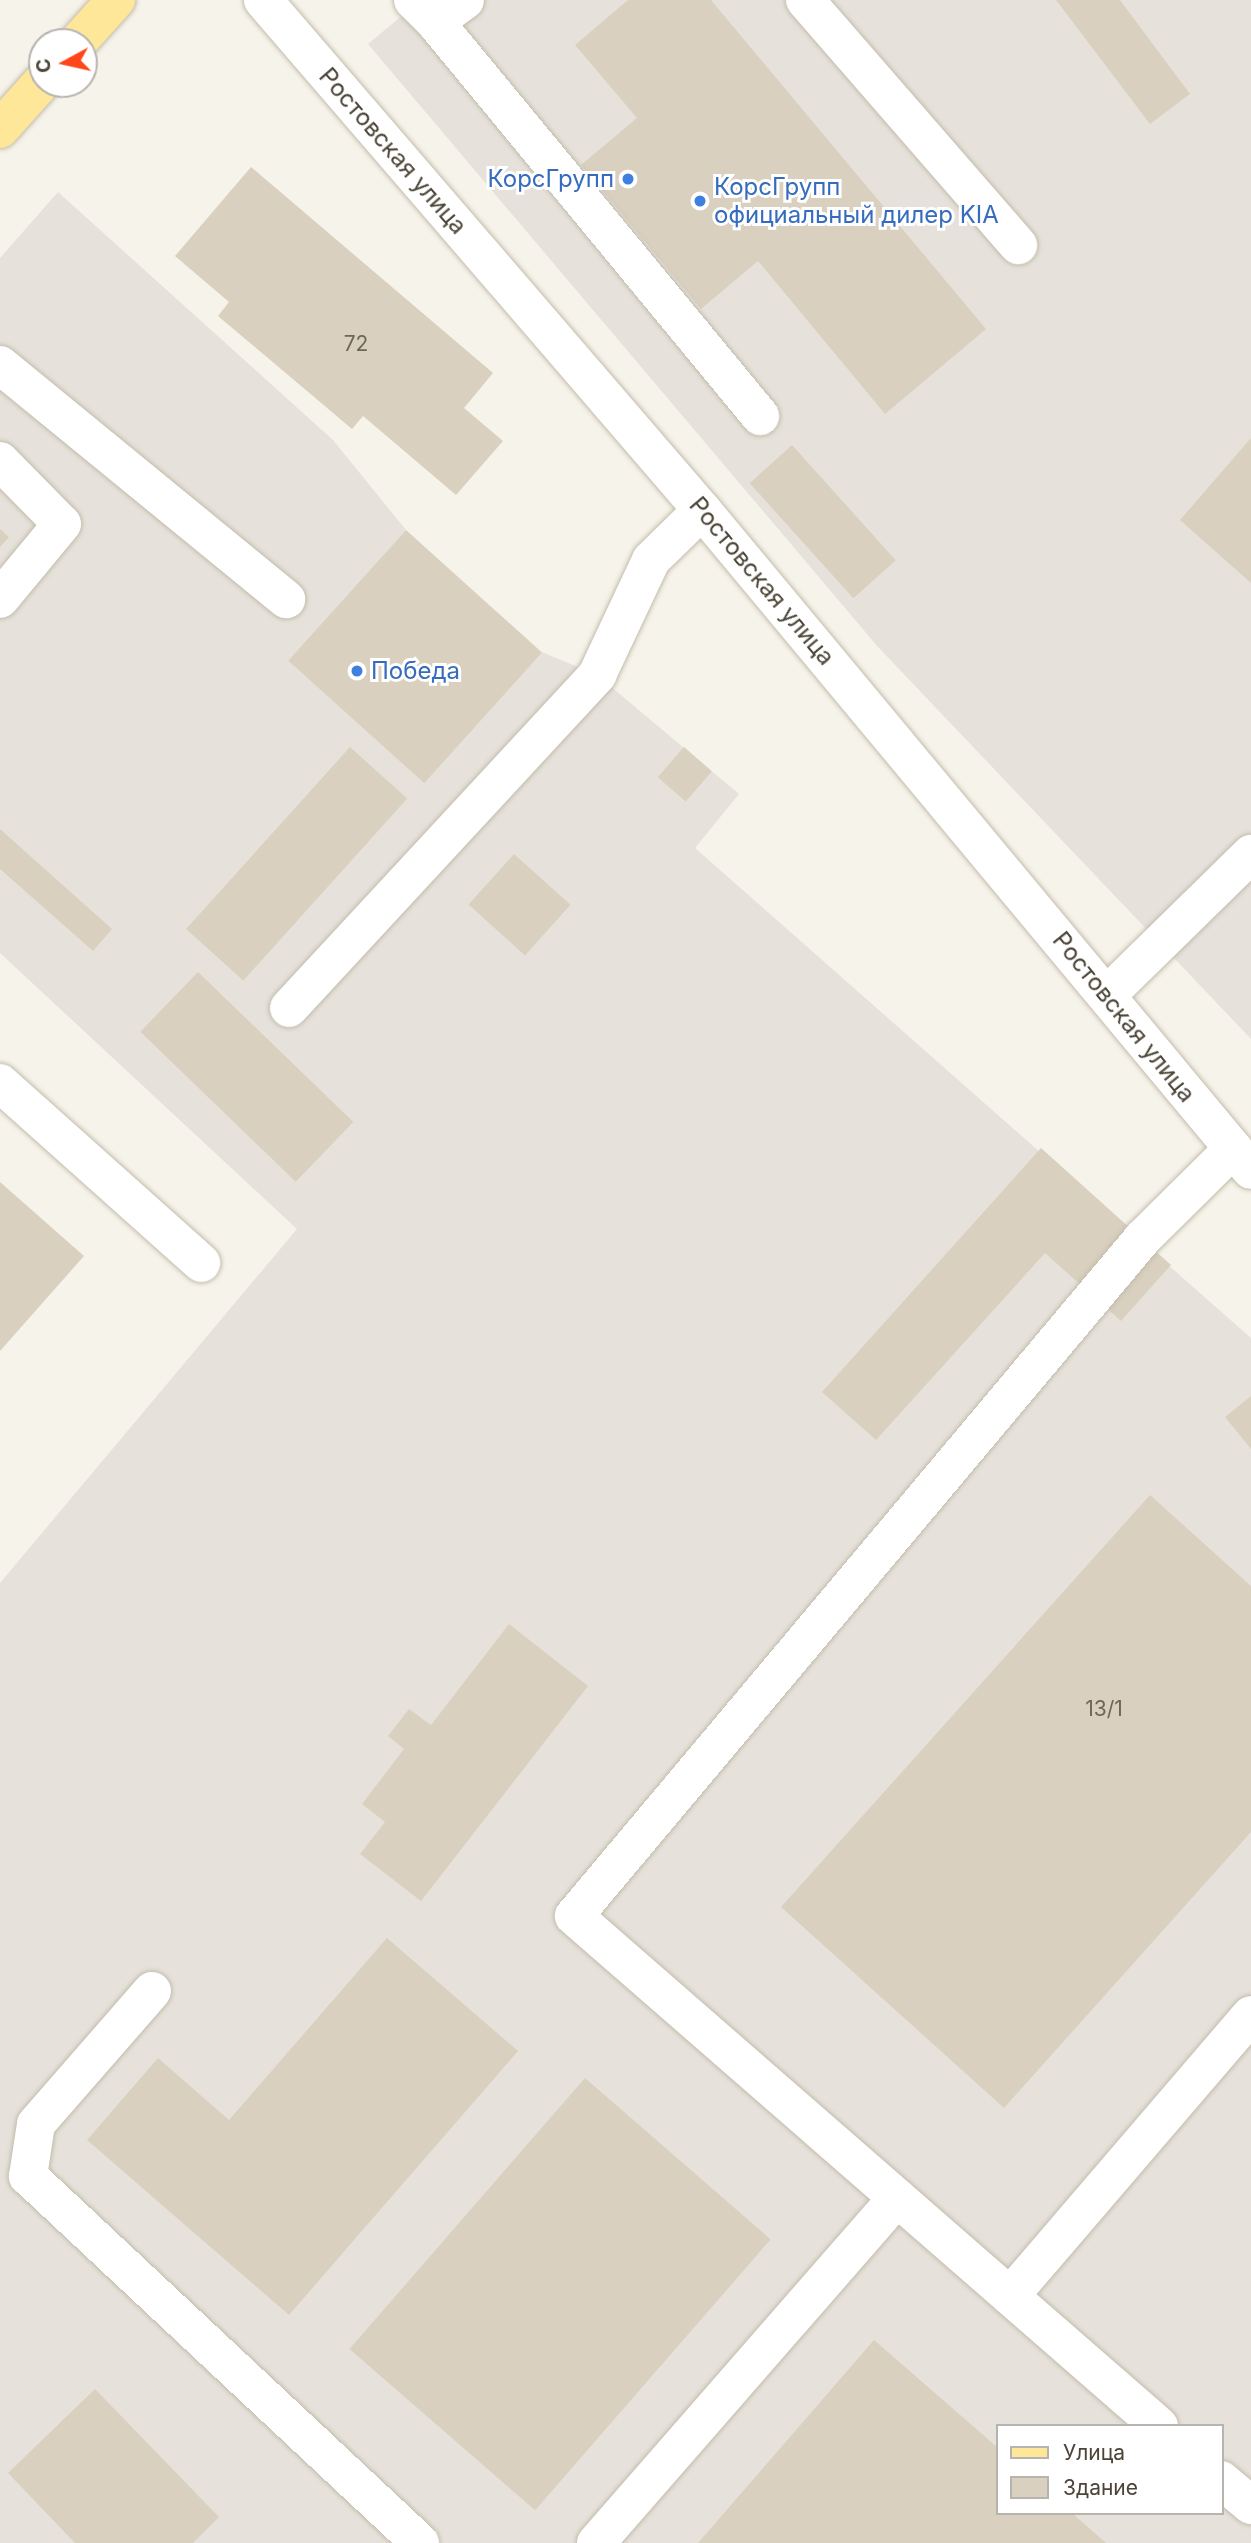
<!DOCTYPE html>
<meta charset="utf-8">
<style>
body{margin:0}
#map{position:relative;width:1251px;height:2543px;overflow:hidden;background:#f6f3ea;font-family:Inter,sans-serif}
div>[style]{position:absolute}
.industrial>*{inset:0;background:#e6e2db}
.building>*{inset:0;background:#d9d0bf;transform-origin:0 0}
.roads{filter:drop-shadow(0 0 2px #c3bcac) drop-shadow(0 0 2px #c3bcac)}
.minor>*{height:38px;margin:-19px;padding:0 19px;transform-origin:19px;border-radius:19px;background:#fff}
.major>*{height:38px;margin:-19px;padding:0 19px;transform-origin:19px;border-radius:19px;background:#ffe79a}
.dots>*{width:19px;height:19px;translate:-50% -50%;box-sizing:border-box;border:4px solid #fff;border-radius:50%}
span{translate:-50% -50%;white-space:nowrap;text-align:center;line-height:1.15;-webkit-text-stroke:6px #fff;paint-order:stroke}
.number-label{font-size:21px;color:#6e6759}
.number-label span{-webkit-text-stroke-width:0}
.street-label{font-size:24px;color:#4b4437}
.shop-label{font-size:24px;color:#366cbe}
.right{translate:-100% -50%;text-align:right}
.left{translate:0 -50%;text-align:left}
.legend{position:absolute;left:996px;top:2424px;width:228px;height:91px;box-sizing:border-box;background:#fff;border:2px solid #b7b4af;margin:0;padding:9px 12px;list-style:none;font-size:21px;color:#4b4437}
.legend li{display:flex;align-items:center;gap:14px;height:35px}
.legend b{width:35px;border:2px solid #b7b4af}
.north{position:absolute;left:28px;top:28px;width:70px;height:70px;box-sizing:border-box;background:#fff;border:2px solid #b7b4af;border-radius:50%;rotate:262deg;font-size:19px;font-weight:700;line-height:28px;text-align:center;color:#4b4437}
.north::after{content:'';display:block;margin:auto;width:24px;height:32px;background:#ff4618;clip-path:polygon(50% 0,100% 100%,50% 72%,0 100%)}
</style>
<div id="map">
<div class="industrial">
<div style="clip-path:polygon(421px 0,1251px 0,1251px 1039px,878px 647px,368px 44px)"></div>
<div style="clip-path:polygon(evenodd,58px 192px,333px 440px,406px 530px,289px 661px,424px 783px,542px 652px,597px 675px,739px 794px,695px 848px,1251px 1338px,1251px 2543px,0 2543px,0 1583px,297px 1229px,0 953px,0 258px,58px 192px,997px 2426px,1221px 2426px,1221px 2513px,997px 2513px,997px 2426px)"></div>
</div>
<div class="building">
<div style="clip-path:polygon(628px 0,711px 0,986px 329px,885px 414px,758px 261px,701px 309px,581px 165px,637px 118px,575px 45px)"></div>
<div style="clip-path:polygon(1056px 0,1120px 0,1190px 94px,1150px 124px)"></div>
<div style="clip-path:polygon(251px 167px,493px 373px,464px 408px,503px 441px,456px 495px,363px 416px,352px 429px,218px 316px,229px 302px,175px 256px)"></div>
<div style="clip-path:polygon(1251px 438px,1251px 583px,1180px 520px)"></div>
<div style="left:792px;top:445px;width:155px;height:57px;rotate:48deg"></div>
<div style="clip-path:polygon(0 529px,9px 537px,0 547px)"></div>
<div style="left:406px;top:530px;width:183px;height:176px;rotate:42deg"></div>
<div style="left:350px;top:747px;width:77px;height:245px;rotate:42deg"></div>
<div style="left:684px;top:747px;width:37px;height:40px;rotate:41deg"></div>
<div style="clip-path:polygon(0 829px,112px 929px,93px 951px,0 869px)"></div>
<div style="left:514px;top:854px;width:76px;height:68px;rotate:42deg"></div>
<div style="left:198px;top:972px;width:216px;height:83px;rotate:44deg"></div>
<div style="clip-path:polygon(1041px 1148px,1171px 1265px,1121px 1321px,1045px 1253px,876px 1440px,822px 1392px)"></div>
<div style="clip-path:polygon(0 1182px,84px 1256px,0 1351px)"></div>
<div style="clip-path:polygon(1251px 1396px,1251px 1449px,1225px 1417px)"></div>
<div style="clip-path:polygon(1150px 1495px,1251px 1586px,1251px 1832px,1004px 2108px,781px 1907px)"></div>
<div style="clip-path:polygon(509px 1624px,588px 1686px,421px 1901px,360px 1854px,385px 1822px,362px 1804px,404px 1749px,388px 1736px,409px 1709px,431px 1725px)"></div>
<div style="clip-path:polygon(387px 1938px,518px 2051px,289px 2315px,87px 2140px,158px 2058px,229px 2120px)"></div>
<div style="left:585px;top:2078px;width:246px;height:359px;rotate:41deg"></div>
<div style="clip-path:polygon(874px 2340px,997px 2447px,997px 2513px,1072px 2513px,1106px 2543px,698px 2543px)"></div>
<div style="clip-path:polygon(95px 2389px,219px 2517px,193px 2543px,75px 2543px,8px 2473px)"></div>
</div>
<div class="roads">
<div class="minor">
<div style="left:263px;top:0;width:673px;rotate:49.28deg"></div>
<div style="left:702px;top:510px;width:858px;rotate:50.25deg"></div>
<div style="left:413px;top:0;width:31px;rotate:45deg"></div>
<div style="left:435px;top:22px;width:37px;rotate:-36deg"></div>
<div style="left:805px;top:0;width:325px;rotate:49deg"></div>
<div style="left:435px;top:22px;width:511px;rotate:50.48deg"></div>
<div style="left:0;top:365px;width:370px;rotate:39.3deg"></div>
<div style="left:0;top:461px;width:88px;rotate:45.5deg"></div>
<div style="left:62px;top:524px;width:97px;rotate:129.6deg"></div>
<div style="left:1107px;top:995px;width:202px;rotate:-44.4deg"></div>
<div style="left:289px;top:1008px;width:454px;rotate:-47.2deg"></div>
<div style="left:597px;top:675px;width:127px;rotate:-64.8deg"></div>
<div style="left:651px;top:560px;width:71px;rotate:-44.4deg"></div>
<div style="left:0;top:1083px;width:270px;rotate:41.8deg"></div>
<div style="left:152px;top:1991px;width:176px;rotate:131.1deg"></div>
<div style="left:36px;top:2124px;width:53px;rotate:98.7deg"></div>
<div style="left:28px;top:2176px;width:537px;rotate:43.11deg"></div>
<div style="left:1010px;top:2296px;width:370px;rotate:-49.4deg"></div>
<div style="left:1159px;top:2426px;width:776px;rotate:-138.92deg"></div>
<div style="left:574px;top:1916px;width:884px;rotate:-50deg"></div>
<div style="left:1142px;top:1239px;width:128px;rotate:-44.7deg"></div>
<div style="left:1221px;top:2480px;width:39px;rotate:40deg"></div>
<div style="left:596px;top:2543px;width:458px;rotate:-48.9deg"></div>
</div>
<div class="major">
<div style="left:78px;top:42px;width:57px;rotate:-47.9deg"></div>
<div style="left:0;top:129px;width:63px;rotate:-48.2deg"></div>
</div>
</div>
<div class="dots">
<div style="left:628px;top:179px;background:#3f7fe0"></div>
<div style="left:700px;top:201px;background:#3f7fe0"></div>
<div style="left:357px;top:671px;background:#3f7fe0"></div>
</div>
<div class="number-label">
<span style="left:356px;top:344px">72</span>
<span style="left:1104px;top:1709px">13/1</span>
</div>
<div class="street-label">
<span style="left:393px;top:151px;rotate:49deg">Ростовская улица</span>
<span style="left:762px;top:581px;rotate:50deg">Ростовская улица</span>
<span style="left:1124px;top:1017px;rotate:51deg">Ростовская улица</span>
</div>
<div class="shop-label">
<span class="right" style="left:614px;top:179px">КорсГрупп</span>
<span class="left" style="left:714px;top:201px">КорсГрупп<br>официальный дилер KIA</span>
<span class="left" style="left:371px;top:671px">Победа</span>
</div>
<ul class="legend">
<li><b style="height:9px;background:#ffe79a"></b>Улица</li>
<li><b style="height:19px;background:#d9d0bf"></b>Здание</li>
</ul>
<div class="north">С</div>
</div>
